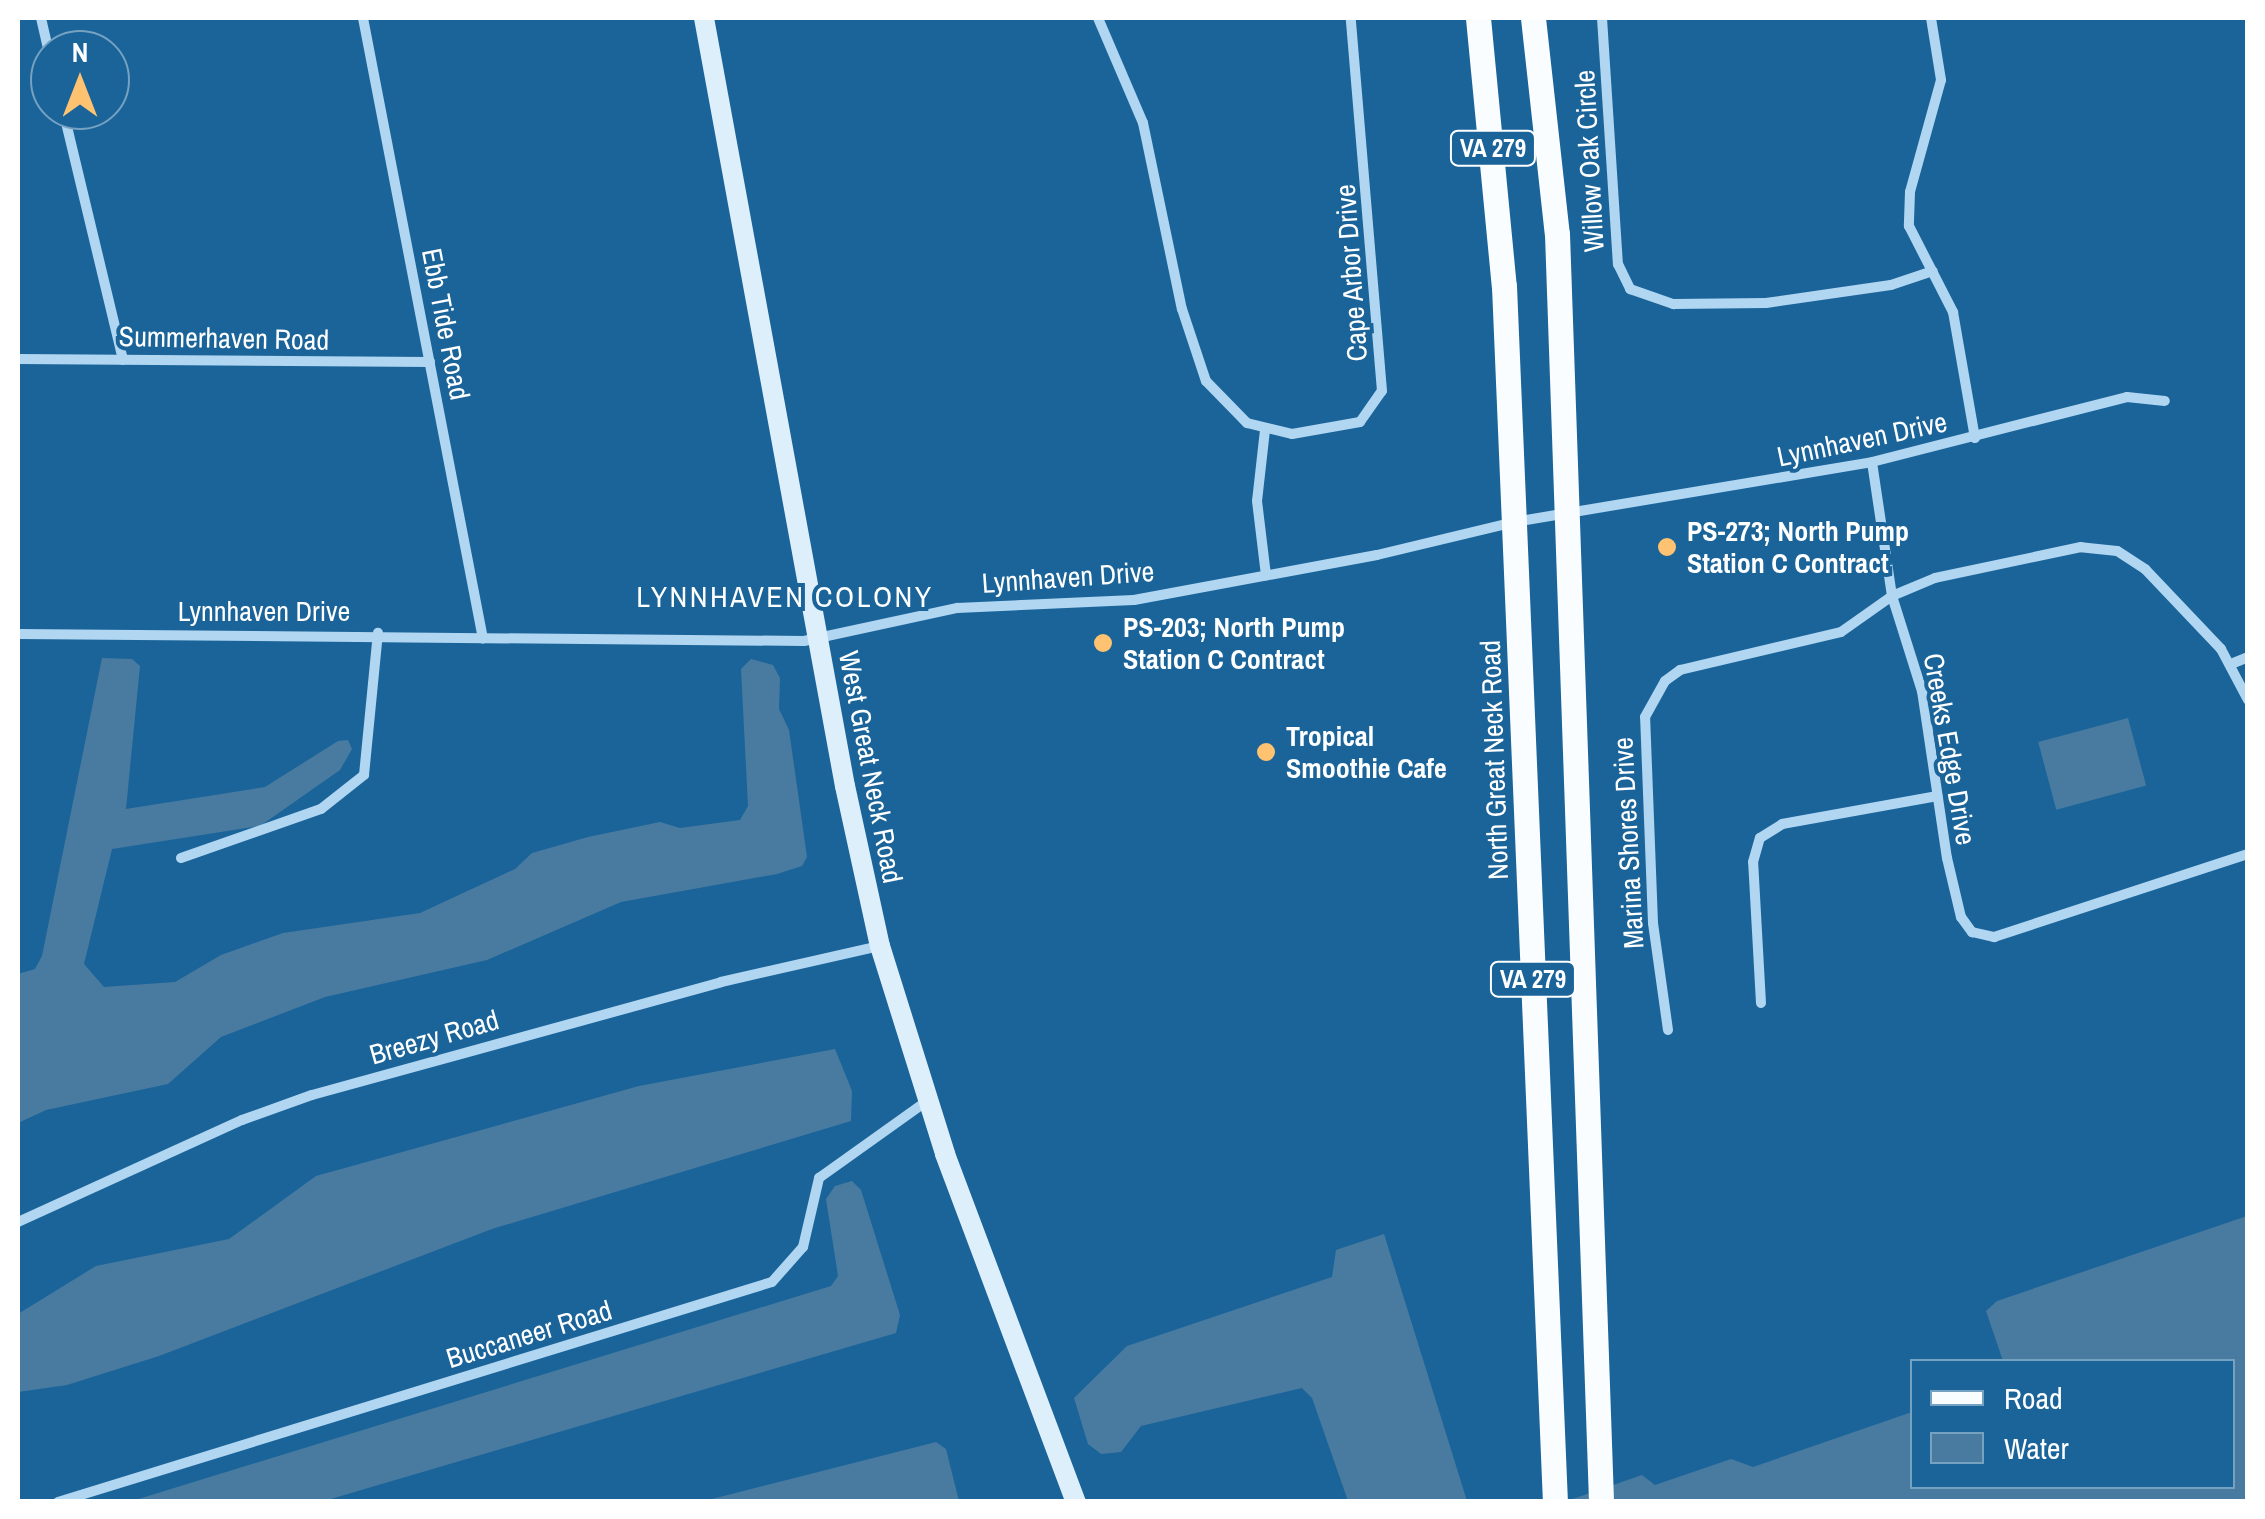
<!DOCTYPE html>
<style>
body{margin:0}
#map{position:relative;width:2265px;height:1519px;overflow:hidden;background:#1a649a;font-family:"Archivo Narrow",sans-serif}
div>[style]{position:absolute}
.water>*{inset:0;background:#497ba0;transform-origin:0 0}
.street>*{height:10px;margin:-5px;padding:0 5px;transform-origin:5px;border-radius:5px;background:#b0d6f1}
.secondary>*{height:20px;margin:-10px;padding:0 10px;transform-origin:10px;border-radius:10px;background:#deeffc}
.primary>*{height:25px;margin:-12.5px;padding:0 12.5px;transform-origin:12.5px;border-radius:12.5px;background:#fafdff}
.dots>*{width:28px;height:28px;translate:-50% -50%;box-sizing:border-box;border:5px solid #1a649a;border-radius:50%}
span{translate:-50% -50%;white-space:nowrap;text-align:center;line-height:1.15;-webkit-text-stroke:8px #1a649a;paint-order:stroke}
.shield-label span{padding:2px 8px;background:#1a649a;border:2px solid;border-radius:8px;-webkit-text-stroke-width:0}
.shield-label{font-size:25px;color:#fff;font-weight:700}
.street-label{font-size:28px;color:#fff}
.poi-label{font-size:28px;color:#fff;font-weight:700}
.left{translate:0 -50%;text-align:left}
.neighbourhood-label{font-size:30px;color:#fff;letter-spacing:2.5px}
.frame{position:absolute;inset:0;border:20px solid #fff;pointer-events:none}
.legend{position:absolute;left:1910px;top:1359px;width:325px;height:130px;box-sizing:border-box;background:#1a649a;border:2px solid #76a2c2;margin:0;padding:12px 18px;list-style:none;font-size:30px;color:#fff}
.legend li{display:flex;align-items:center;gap:20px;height:50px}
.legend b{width:50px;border:2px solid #76a2c2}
.north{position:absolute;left:30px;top:30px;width:100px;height:100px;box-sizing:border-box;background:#1a649a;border:2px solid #76a2c2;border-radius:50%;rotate:0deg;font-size:28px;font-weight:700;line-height:40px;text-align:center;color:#fff}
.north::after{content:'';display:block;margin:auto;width:35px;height:45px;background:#ffc270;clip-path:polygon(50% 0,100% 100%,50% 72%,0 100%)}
</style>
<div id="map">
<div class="water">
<div style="clip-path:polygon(102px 658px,132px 659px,140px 666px,126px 809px,265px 787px,338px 741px,348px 740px,352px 749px,340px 770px,260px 826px,112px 849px,84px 964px,104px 987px,175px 982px,221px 955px,283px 933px,420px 913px,515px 869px,532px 853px,588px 837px,660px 822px,680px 828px,740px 820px,748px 806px,741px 669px,751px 659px,773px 665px,780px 678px,779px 709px,789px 730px,807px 857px,802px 866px,777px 874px,621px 902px,487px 960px,325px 997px,221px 1037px,168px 1084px,46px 1110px,18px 1123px,18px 974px,35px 969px,42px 956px)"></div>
<div style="left:2128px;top:718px;width:70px;height:93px;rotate:75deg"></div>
<div style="clip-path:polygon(835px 1049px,852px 1091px,851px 1121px,492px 1229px,159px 1356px,67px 1385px,18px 1392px,18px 1314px,96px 1266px,229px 1239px,316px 1176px,639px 1086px)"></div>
<div style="clip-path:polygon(852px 1181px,861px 1190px,900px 1315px,896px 1333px,324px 1501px,132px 1501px,831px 1286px,838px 1276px,826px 1199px,835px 1186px)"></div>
<div style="clip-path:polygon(2247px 1216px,2247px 1501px,1564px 1502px,1642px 1475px,1655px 1485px,1731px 1459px,1753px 1467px,1912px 1412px,1912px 1486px,2232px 1486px,2232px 1362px,2003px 1361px,1986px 1311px,1997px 1301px)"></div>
<div style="clip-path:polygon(1384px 1234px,1467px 1501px,1348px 1501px,1312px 1398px,1302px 1388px,1141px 1426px,1121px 1452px,1101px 1454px,1088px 1444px,1074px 1398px,1127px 1346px,1332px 1277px,1336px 1250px)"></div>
<div style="clip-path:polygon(936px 1442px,946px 1449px,959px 1501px,704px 1501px)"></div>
</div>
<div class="street">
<div style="left:41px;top:18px;width:39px;rotate:77deg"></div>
<div style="left:363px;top:18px;width:632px;rotate:79.06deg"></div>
<div style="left:1098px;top:18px;width:114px;rotate:66.8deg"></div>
<div style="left:1143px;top:123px;width:190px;rotate:78.2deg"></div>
<div style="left:1182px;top:309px;width:76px;rotate:71.6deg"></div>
<div style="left:1206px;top:381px;width:59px;rotate:45.7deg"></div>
<div style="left:1247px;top:423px;width:46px;rotate:13.7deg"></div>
<div style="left:1292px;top:434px;width:69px;rotate:-10deg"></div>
<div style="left:1360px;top:422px;width:38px;rotate:-55deg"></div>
<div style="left:1382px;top:391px;width:374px;rotate:-94.8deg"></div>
<div style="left:1602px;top:18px;width:247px;rotate:86.3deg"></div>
<div style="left:1618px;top:264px;width:28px;rotate:64deg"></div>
<div style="left:1630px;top:289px;width:46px;rotate:19.2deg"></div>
<div style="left:1673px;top:304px;width:93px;rotate:-0.6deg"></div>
<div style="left:1766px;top:303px;width:126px;rotate:-8.2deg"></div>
<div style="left:1891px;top:285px;width:44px;rotate:-18.4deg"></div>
<div style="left:1931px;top:18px;width:63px;rotate:80.8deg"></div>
<div style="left:1941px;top:80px;width:116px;rotate:105.5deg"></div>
<div style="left:1910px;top:192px;width:34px;rotate:92deg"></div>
<div style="left:1909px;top:226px;width:97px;rotate:62.9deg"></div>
<div style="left:1953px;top:312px;width:128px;rotate:80.1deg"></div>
<div style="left:63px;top:110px;width:257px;rotate:76.5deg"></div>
<div style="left:18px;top:359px;width:412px;rotate:0.4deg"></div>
<div style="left:1265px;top:430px;width:71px;rotate:96.4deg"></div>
<div style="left:1257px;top:501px;width:75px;rotate:83.1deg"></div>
<div style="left:18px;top:634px;width:786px;rotate:0.51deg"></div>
<div style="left:804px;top:641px;width:157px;rotate:-12.2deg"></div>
<div style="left:957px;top:608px;width:177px;rotate:-2.6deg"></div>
<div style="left:1134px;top:600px;width:247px;rotate:-10.5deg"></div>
<div style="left:1377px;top:555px;width:141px;rotate:-13.5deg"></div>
<div style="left:1514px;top:522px;width:363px;rotate:-9.5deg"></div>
<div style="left:1872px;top:462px;width:263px;rotate:-14.3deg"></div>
<div style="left:2127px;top:397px;width:38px;rotate:6deg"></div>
<div style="left:2231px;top:664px;width:18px;rotate:-22deg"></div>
<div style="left:2248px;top:700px;width:58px;rotate:-117.9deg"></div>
<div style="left:2221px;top:649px;width:110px;rotate:-133.5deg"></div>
<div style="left:2145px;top:569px;width:33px;rotate:-147deg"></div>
<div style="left:2117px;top:551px;width:36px;rotate:-174deg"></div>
<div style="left:2081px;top:547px;width:149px;rotate:168deg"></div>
<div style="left:1935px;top:578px;width:47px;rotate:157.3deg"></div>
<div style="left:1892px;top:596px;width:100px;rotate:72.5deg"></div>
<div style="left:1922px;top:691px;width:169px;rotate:81.5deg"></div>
<div style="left:1947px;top:858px;width:61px;rotate:76.7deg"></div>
<div style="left:1961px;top:917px;width:19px;rotate:54deg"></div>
<div style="left:1972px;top:932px;width:23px;rotate:13deg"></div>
<div style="left:1994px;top:937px;width:267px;rotate:-18.1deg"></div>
<div style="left:181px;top:858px;width:148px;rotate:-19.3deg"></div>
<div style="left:321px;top:809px;width:55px;rotate:-38.3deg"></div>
<div style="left:364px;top:775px;width:143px;rotate:-84.4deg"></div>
<div style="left:1761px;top:1003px;width:141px;rotate:-93.2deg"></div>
<div style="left:1753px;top:862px;width:25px;rotate:-74deg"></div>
<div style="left:1760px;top:838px;width:26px;rotate:-32deg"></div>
<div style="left:1782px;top:824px;width:158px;rotate:-10.2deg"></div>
<div style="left:1668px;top:1030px;width:108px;rotate:-98deg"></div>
<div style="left:1653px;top:923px;width:206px;rotate:-92.2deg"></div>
<div style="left:1645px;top:717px;width:41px;rotate:-60.9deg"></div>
<div style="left:1665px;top:681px;width:19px;rotate:-36deg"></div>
<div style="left:1680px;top:670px;width:165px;rotate:-13.3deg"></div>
<div style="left:1841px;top:632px;width:62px;rotate:-35.2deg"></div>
<div style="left:1892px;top:596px;width:135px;rotate:-98.5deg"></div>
<div style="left:18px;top:1222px;width:246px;rotate:-24.5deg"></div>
<div style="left:242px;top:1120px;width:74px;rotate:-19.7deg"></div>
<div style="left:312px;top:1095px;width:424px;rotate:-15.4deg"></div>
<div style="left:721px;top:982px;width:162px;rotate:-12.8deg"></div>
<div style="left:58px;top:1502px;width:747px;rotate:-17.13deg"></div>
<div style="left:772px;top:1282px;width:47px;rotate:-48.5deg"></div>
<div style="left:803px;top:1247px;width:71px;rotate:-76.9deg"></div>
<div style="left:819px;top:1178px;width:133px;rotate:-35.5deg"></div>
</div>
<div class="secondary">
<div style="left:704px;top:18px;width:781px;rotate:79.6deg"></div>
<div style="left:845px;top:786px;width:164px;rotate:77.7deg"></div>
<div style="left:880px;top:946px;width:218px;rotate:72.6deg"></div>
<div style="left:945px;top:1154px;width:372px;rotate:69.4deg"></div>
</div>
<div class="primary">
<div style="left:1478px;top:18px;width:269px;rotate:84.5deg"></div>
<div style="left:1504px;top:286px;width:1217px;rotate:87.6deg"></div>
<div style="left:1533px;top:18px;width:217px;rotate:83.7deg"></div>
<div style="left:1557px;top:234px;width:1269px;rotate:88.01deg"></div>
</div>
<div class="dots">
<div style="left:1667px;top:547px;background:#ffc270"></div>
<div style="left:1103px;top:643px;background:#ffc270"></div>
<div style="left:1266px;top:752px;background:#ffc270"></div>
</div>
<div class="shield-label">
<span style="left:1493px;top:148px">VA 279</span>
<span style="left:1533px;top:979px">VA 279</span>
</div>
<div class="street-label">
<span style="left:1589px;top:161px;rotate:-93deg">Willow Oak Circle</span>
<span style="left:1351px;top:273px;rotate:-94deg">Cape Arbor Drive</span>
<span style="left:446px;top:324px;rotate:79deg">Ebb Tide Road</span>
<span style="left:224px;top:338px;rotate:1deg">Summerhaven Road</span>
<span style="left:1862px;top:439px;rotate:-12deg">Lynnhaven Drive</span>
<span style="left:1068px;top:577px;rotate:-4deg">Lynnhaven Drive</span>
<span style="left:264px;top:611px">Lynnhaven Drive</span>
<span style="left:1950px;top:749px;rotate:80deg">Creeks Edge Drive</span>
<span style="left:1494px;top:760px;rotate:-92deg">North Great Neck Road</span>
<span style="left:871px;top:767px;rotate:79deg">West Great Neck Road</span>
<span style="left:1628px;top:843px;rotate:-93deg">Marina Shores Drive</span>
<span style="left:434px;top:1037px;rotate:-16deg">Breezy Road</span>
<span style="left:529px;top:1334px;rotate:-17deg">Buccaneer Road</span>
</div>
<div class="poi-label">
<span class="left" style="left:1687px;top:547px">PS-273; North Pump<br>Station C Contract</span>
<span class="left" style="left:1123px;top:643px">PS-203; North Pump<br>Station C Contract</span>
<span class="left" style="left:1286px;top:752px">Tropical<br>Smoothie Cafe</span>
</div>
<div class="neighbourhood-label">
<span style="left:785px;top:596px">LYNNHAVEN COLONY</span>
</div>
<div class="frame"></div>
<ul class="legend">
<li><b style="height:12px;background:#fafdff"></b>Road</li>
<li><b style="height:28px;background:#497ba0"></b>Water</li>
</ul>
<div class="north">N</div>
</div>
